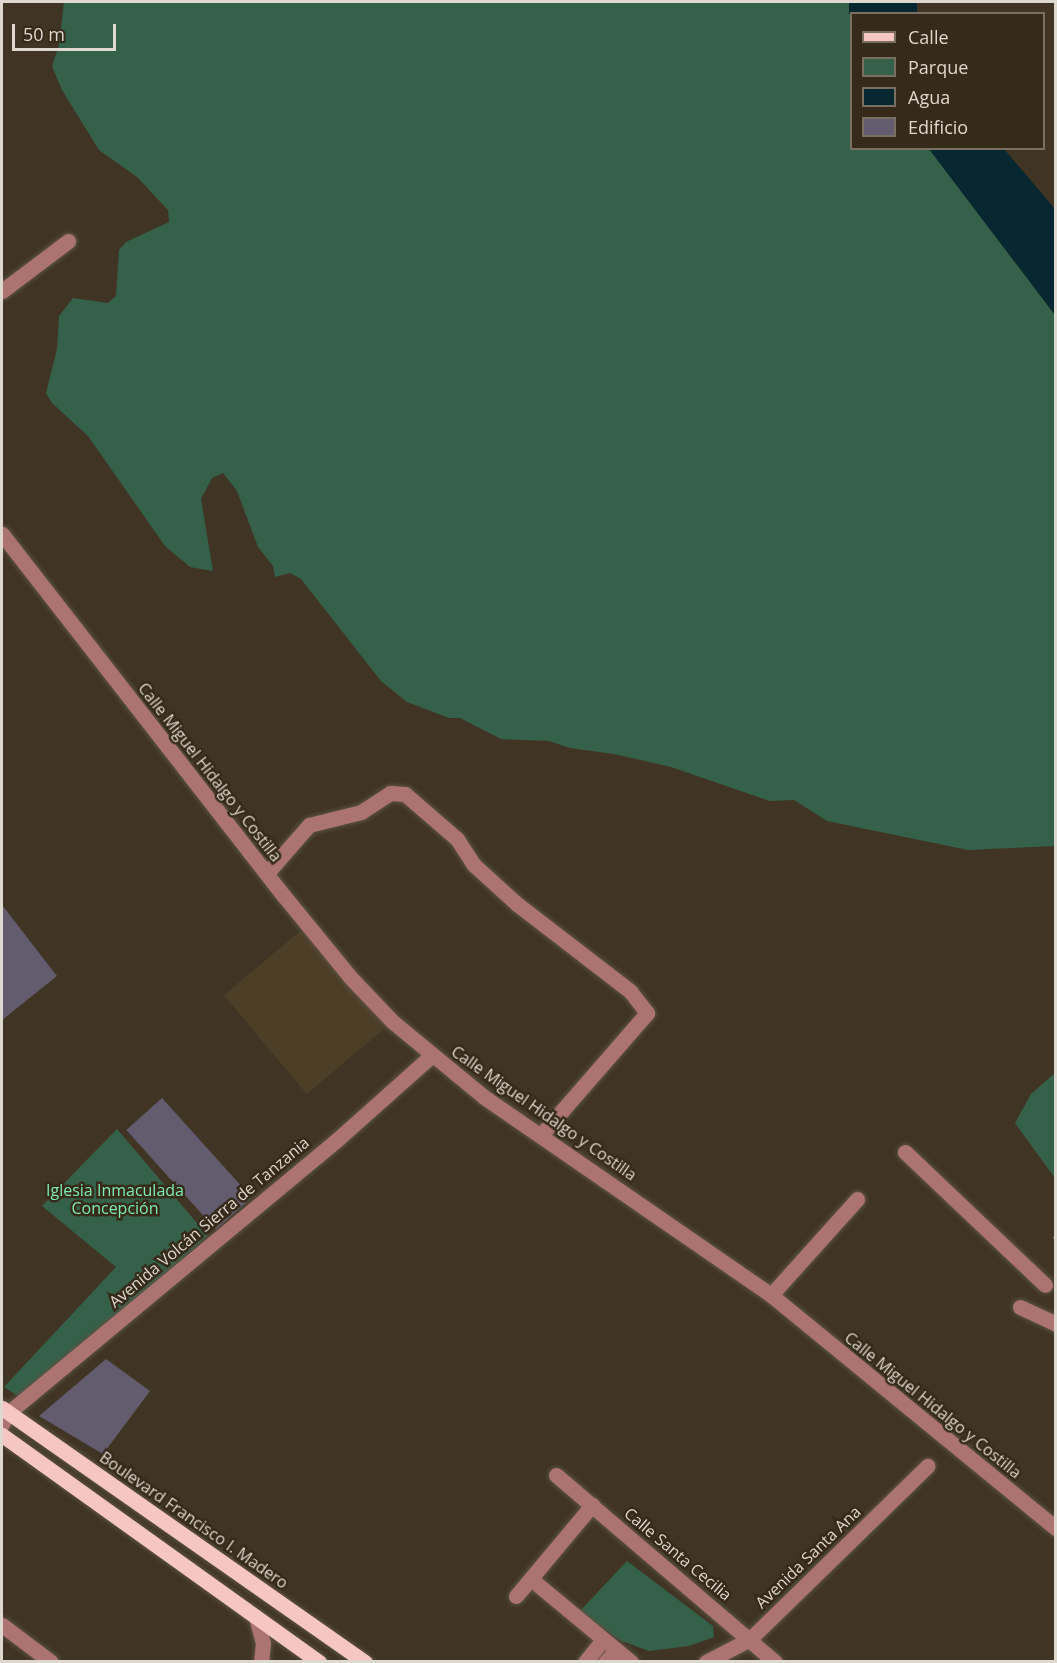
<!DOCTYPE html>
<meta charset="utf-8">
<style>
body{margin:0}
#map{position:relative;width:1057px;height:1663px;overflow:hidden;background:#403524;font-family:"Open Sans",sans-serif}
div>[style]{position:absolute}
.built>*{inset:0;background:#4d3e27;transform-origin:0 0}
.green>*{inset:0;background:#35614a}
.water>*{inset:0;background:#072830;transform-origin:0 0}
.building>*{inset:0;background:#635b6e;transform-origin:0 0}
.path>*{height:2px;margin-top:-1px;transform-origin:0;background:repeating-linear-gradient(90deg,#776d5f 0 4.5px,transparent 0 7.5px)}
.roads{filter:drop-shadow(0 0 2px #5d5243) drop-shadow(0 0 2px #5d5243)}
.minor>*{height:15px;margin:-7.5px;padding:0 7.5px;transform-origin:7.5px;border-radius:7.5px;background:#ac7471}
.major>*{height:15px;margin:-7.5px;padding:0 7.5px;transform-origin:7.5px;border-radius:7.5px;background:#f5c6c2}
span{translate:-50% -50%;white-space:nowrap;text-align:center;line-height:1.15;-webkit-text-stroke:5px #362b1a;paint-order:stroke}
.street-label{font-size:16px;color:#dfd8ce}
.park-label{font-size:16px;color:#7eebb2}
.frame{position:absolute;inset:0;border:3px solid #dfd8ce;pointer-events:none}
.legend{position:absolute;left:850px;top:12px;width:195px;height:138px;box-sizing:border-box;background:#362b1a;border:2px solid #7a7062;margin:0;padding:8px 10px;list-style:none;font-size:18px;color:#dfd8ce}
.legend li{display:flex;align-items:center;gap:12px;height:30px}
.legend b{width:30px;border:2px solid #7a7062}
.scale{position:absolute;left:12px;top:24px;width:104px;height:27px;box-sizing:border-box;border:3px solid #dfd8ce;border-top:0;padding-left:8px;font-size:18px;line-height:21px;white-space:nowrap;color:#dfd8ce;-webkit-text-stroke:4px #362b1a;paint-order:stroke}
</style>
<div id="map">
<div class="built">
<div style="left:305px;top:927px;width:129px;height:106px;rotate:50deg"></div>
</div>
<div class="green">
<div style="clip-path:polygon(64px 2px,849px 2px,853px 13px,852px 148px,929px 149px,1055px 315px,1055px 846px,968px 850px,827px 821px,794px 800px,770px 801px,671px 767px,614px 754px,570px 748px,549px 741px,501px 739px,460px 718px,449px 718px,407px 702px,381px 681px,301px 579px,290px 573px,275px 577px,273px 566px,258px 547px,237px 491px,223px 473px,212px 478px,201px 499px,213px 571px,190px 567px,165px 546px,88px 436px,52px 403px,46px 393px,57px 349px,59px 316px,73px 298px,108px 303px,116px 296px,119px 250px,126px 242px,169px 222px,168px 210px,137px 177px,99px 150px,62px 90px,52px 66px,59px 45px)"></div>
<div style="clip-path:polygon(1055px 1073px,1055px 1178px,1015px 1123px,1031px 1094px)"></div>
<div style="clip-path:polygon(117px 1129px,208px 1236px,24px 1400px,4px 1387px,116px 1267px,42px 1206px)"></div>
<div style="clip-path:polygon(627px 1561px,713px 1626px,714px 1637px,689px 1646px,649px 1651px,619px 1640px,580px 1611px)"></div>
</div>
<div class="water">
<div style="left:849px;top:2px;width:68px;height:12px"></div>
<div style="clip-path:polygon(929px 149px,1004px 149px,1055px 209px,1055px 315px)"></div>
</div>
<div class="building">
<div style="clip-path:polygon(2px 905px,57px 976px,2px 1020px)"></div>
<div style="left:162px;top:1098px;width:134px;height:48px;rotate:48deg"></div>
<div style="clip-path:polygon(106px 1359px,150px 1391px,103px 1454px,39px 1416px)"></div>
</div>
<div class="path">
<div style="left:1053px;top:1238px;width:4px;rotate:-34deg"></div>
</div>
<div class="roads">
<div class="minor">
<div style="left:2px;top:291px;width:83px;rotate:-37.1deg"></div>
<div style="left:2px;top:534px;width:459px;rotate:52.1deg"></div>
<div style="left:284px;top:896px;width:104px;rotate:50.8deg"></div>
<div style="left:350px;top:977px;width:62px;rotate:46.3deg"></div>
<div style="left:393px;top:1022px;width:118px;rotate:39.5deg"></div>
<div style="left:484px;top:1097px;width:349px;rotate:34.6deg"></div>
<div style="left:771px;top:1295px;width:368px;rotate:39.3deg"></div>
<div style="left:267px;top:873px;width:64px;rotate:-48.8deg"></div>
<div style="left:309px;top:825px;width:54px;rotate:-14deg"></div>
<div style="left:361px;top:812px;width:35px;rotate:-33deg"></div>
<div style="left:390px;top:793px;width:15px;rotate:4deg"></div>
<div style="left:405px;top:794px;width:69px;rotate:40.9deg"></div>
<div style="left:457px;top:839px;width:31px;rotate:57deg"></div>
<div style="left:474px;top:865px;width:58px;rotate:42.2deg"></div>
<div style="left:517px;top:904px;width:143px;rotate:37.6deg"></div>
<div style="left:630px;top:991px;width:28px;rotate:52deg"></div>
<div style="left:647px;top:1013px;width:162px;rotate:131deg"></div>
<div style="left:905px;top:1152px;width:193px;rotate:43.5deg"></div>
<div style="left:771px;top:1295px;width:129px;rotate:-48.1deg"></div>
<div style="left:1020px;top:1307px;width:40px;rotate:25deg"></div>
<div style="left:2px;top:1424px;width:13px;rotate:-61deg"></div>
<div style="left:8px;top:1413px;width:430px;rotate:-39.7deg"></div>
<div style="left:339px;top:1138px;width:123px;rotate:-41.7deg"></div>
<div style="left:556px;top:1475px;width:288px;rotate:40.5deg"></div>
<div style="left:531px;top:1579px;width:130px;rotate:39.7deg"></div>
<div style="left:516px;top:1596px;width:119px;rotate:-50.1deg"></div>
<div style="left:256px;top:1617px;width:27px;rotate:75deg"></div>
<div style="left:263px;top:1643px;width:19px;rotate:96deg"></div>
<div style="left:2px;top:1625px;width:61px;rotate:37.1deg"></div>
<div style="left:585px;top:1662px;width:28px;rotate:-51deg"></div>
<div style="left:605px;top:1662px;width:16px;rotate:-47deg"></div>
<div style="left:706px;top:1662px;width:50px;rotate:-27.6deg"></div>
<div style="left:750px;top:1639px;width:248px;rotate:-44.3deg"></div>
</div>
<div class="major">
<div style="left:2px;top:1408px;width:443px;rotate:35deg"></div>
<div style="left:2px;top:1435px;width:390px;rotate:35.6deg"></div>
</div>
</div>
<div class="street-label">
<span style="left:210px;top:772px;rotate:52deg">Calle Miguel Hidalgo y Costilla</span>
<span style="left:544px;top:1113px;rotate:35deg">Calle Miguel Hidalgo y Costilla</span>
<span style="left:209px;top:1222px;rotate:-40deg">Avenida Volcán Sierra de Tanzania</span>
<span style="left:933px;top:1405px;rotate:39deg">Calle Miguel Hidalgo y Costilla</span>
<span style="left:194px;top:1520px;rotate:35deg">Boulevard Francisco I. Madero</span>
<span style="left:678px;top:1554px;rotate:40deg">Calle Santa Cecilia</span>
<span style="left:808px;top:1557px;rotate:-44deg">Avenida Santa Ana</span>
</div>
<div class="park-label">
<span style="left:115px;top:1199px">Iglesia Inmaculada<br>Concepción</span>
</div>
<div class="frame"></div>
<ul class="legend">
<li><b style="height:8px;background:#f5c6c2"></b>Calle</li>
<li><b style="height:16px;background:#35614a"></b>Parque</li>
<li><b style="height:16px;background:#072830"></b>Agua</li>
<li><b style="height:16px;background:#635b6e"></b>Edificio</li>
</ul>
<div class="scale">50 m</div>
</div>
